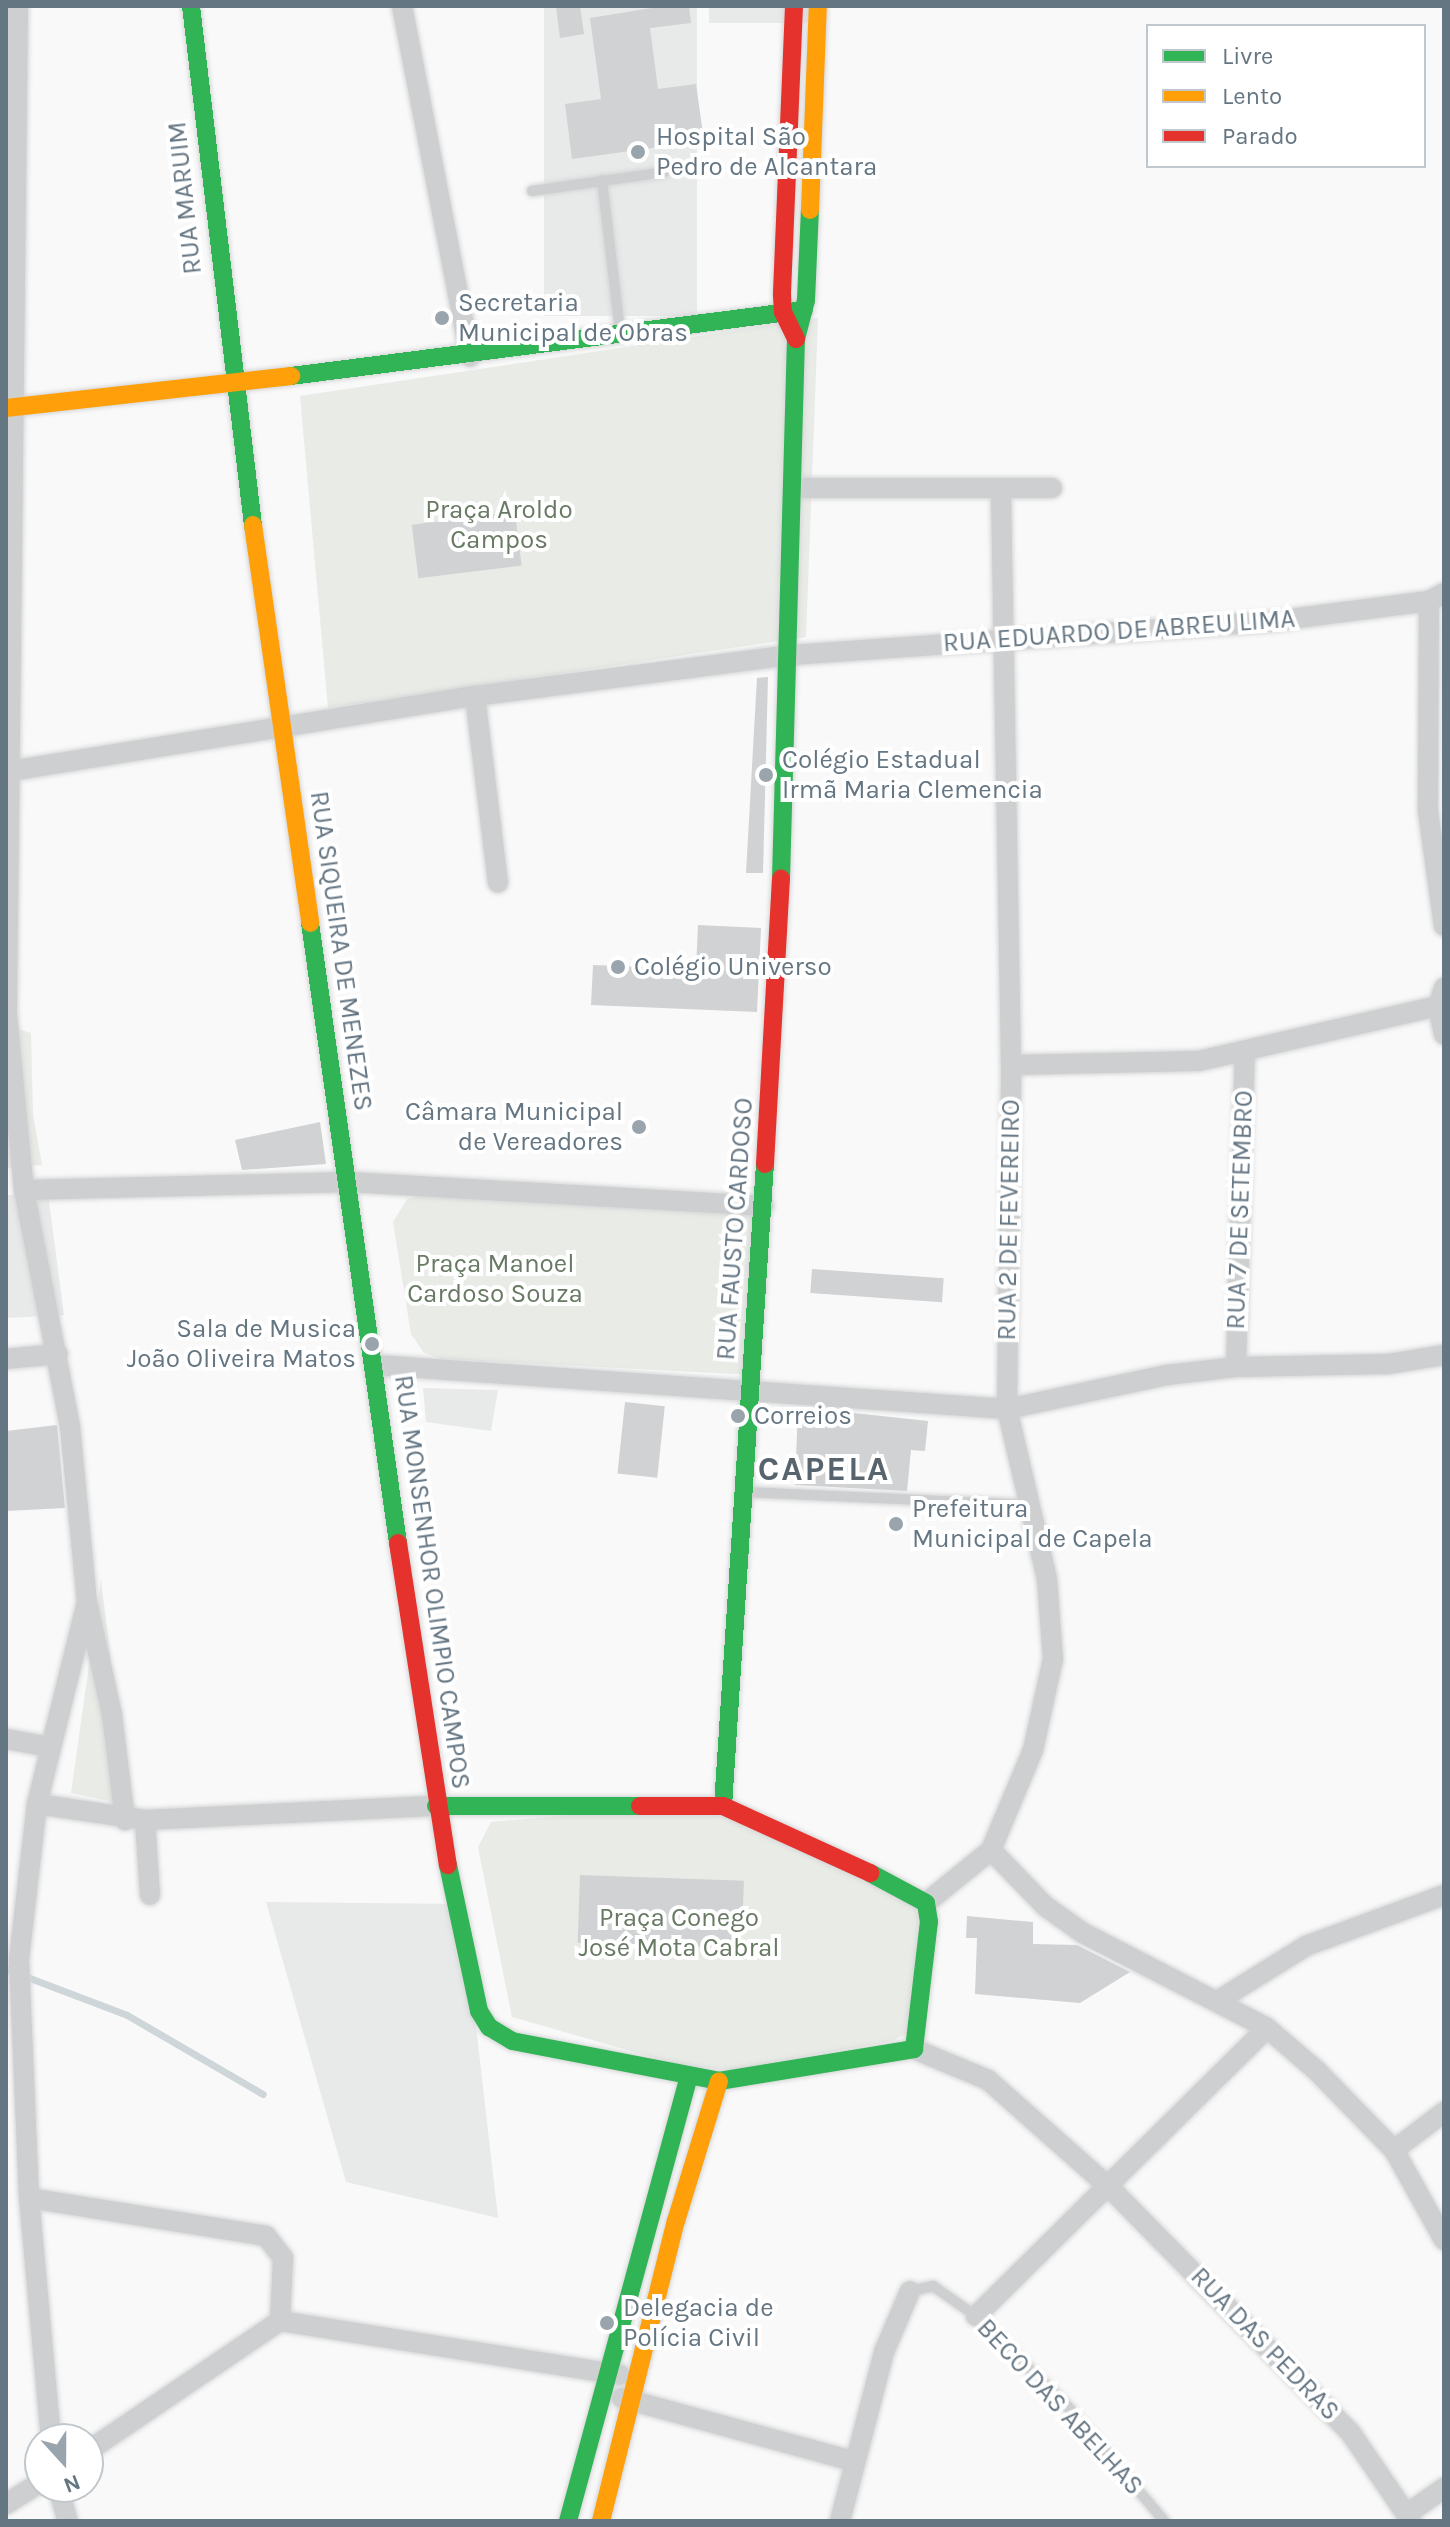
<!DOCTYPE html>
<meta charset="utf-8">
<style>
body{margin:0}
#map{position:relative;width:1450px;height:2527px;overflow:hidden;background:#f9f9f9;font-family:Karla,sans-serif}
div>[style]{position:absolute}
.built>*{inset:0;background:#e8e9e9;transform-origin:0 0}
.green>*{inset:0;background:#e8ebe6}
.stream>*{height:7px;margin:-3.5px;padding:0 3.5px;transform-origin:3.5px;border-radius:3.5px;background:#ced6d9}
.building>*{inset:0;background:#d0d2d3;transform-origin:0 0}
.roads{filter:drop-shadow(0 0 2px #d5d6d7) drop-shadow(0 0 2px #d5d6d7)}
.lane>*{height:10px;margin:-5px;padding:0 5px;transform-origin:5px;border-radius:5px;background:#cecfd0}
.street>*{height:20px;margin:-10px;padding:0 10px;transform-origin:10px;border-radius:10px;background:#cecfd0}
.fast>*{height:18px;margin:-9px;padding:0 9px;transform-origin:9px;border-radius:9px;background:#30b455}
.slow>*{height:18px;margin:-9px;padding:0 9px;transform-origin:9px;border-radius:9px;background:#ff9f0a}
.jam>*{height:18px;margin:-9px;padding:0 9px;transform-origin:9px;border-radius:9px;background:#e5322d}
.dots>*{width:22px;height:22px;translate:-50% -50%;box-sizing:border-box;border:4px solid #fff;border-radius:50%}
span{translate:-50% -50%;white-space:nowrap;text-align:center;line-height:1.15;-webkit-text-stroke:8px #fff;paint-order:stroke}
.poi-label{font-size:26px;color:#657683}
.left{translate:0 -50%;text-align:left}
.right{translate:-100% -50%;text-align:right}
.street-label{font-size:26px;color:#657683}
.park-label{font-size:26px;color:#687a64}
.district-label{font-size:34px;color:#57646e;font-weight:700;letter-spacing:2px}
.frame{position:absolute;inset:0;border:8px solid #657683;pointer-events:none}
.legend{position:absolute;left:1146px;top:24px;width:280px;height:144px;box-sizing:border-box;background:#fff;border:2px solid #c1c8cd;margin:0;padding:10px 14px;list-style:none;font-size:24px;color:#657683}
.legend li{display:flex;align-items:center;gap:16px;height:40px}
.legend b{width:40px;border:2px solid #c1c8cd}
.north{position:absolute;left:24px;top:2423px;width:80px;height:80px;box-sizing:border-box;background:#fff;border:2px solid #c1c8cd;border-radius:50%;rotate:159deg;font-size:22px;font-weight:700;line-height:32px;text-align:center;color:#657683}
.north::after{content:'';display:block;margin:auto;width:28px;height:36px;background:#99a4ac;clip-path:polygon(50% 0,100% 100%,50% 72%,0 100%)}
</style>
<div id="map">
<div class="built">
<div style="left:544px;top:6px;width:153px;height:310px"></div>
<div style="left:709px;top:6px;width:100px;height:17px"></div>
<div style="clip-path:polygon(48px 1194px,64px 1315px,6px 1318px,6px 1195px)"></div>
<div style="clip-path:polygon(423px 1388px,498px 1390px,491px 1431px,426px 1422px)"></div>
<div style="clip-path:polygon(266px 1902px,462px 1904px,498px 2218px,346px 2182px)"></div>
</div>
<div class="green">
<div style="clip-path:polygon(818px 318px,806px 637px,328px 708px,300px 396px)"></div>
<div style="clip-path:polygon(6px 1025px,31px 1033px,33px 1114px,42px 1165px,6px 1168px)"></div>
<div style="clip-path:polygon(430px 1192px,763px 1216px,754px 1375px,444px 1359px,424px 1353px,411px 1334px,393px 1222px,407px 1199px)"></div>
<div style="clip-path:polygon(101px 1580px,129px 1805px,71px 1793px)"></div>
<div style="clip-path:polygon(722px 1802px,924px 1909px,915px 2030px,892px 2041px,732px 2070px,683px 2066px,512px 2017px,478px 1847px,491px 1822px)"></div>
</div>
<div class="stream">
<div style="left:6px;top:1969px;width:129px;rotate:20.8deg"></div>
<div style="left:127px;top:2015px;width:157px;rotate:30.2deg"></div>
</div>
<div class="building">
<div style="clip-path:polygon(556px 6px,580px 6px,584px 34px,560px 38px)"></div>
<div style="clip-path:polygon(664px 6px,689px 6px,691px 23px,650px 28px,658px 89px,696px 84px,704px 141px,572px 159px,565px 104px,601px 99px,590px 18px)"></div>
<div style="left:515px;top:512px;width:54px;height:104px;rotate:83deg"></div>
<div style="clip-path:polygon(768px 677px,763px 873px,746px 873px,757px 678px)"></div>
<div style="clip-path:polygon(698px 925px,761px 928px,757px 1012px,591px 1005px,593px 965px,696px 969px)"></div>
<div style="clip-path:polygon(320px 1122px,326px 1164px,242px 1170px,235px 1140px)"></div>
<div style="left:812px;top:1269px;width:132px;height:24px;rotate:4deg"></div>
<div style="left:625px;top:1402px;width:40px;height:72px;rotate:6deg"></div>
<div style="clip-path:polygon(798px 1407px,928px 1421px,925px 1451px,911px 1450px,907px 1491px,795px 1485px)"></div>
<div style="clip-path:polygon(57px 1425px,65px 1508px,6px 1511px,6px 1431px)"></div>
<div style="left:580px;top:1875px;width:164px;height:68px;rotate:2deg"></div>
<div style="clip-path:polygon(967px 1916px,1033px 1922px,1033px 1944px,1077px 1945px,1130px 1972px,1080px 2003px,975px 1994px,977px 1938px,966px 1938px)"></div>
</div>
<div class="roads">
<div class="lane">
<div style="left:602px;top:180px;width:153px;rotate:83.2deg"></div>
<div style="left:532px;top:191px;width:134px;rotate:-8.1deg"></div>
<div style="left:745px;top:1492px;width:286px;rotate:2.6deg"></div>
<div style="left:910px;top:2291px;width:24px;rotate:-12deg"></div>
<div style="left:933px;top:2286px;width:52px;rotate:34.9deg"></div>
<div style="left:976px;top:2316px;width:131px;rotate:44.7deg"></div>
<div style="left:1069px;top:2408px;width:148px;rotate:49.9deg"></div>
</div>
<div class="street">
<div style="left:18px;top:6px;width:1008px;rotate:90.63deg"></div>
<div style="left:7px;top:1014px;width:177px;rotate:84.5deg"></div>
<div style="left:24px;top:1190px;width:240px;rotate:79deg"></div>
<div style="left:70px;top:1426px;width:177px;rotate:84.5deg"></div>
<div style="left:87px;top:1602px;width:116px;rotate:77.5deg"></div>
<div style="left:112px;top:1715px;width:106px;rotate:82.9deg"></div>
<div style="left:402px;top:6px;width:357px;rotate:79deg"></div>
<div style="left:793px;top:488px;width:259px"></div>
<div style="left:1429px;top:601px;width:210px;rotate:90.3deg"></div>
<div style="left:1428px;top:811px;width:116px;rotate:82.1deg"></div>
<div style="left:475px;top:696px;width:188px;rotate:83deg"></div>
<div style="left:10px;top:771px;width:471px;rotate:-9.2deg"></div>
<div style="left:475px;top:696px;width:319px;rotate:-7.4deg"></div>
<div style="left:791px;top:655px;width:485px;rotate:-4deg"></div>
<div style="left:1275px;top:621px;width:155px;rotate:-7.4deg"></div>
<div style="left:1429px;top:601px;width:17px;rotate:-28deg"></div>
<div style="left:1444px;top:988px;width:19px;rotate:108deg"></div>
<div style="left:1438px;top:1006px;width:29px;rotate:78deg"></div>
<div style="left:1011px;top:1065px;width:188px;rotate:-1.2deg"></div>
<div style="left:1199px;top:1061px;width:245px;rotate:-13deg"></div>
<div style="left:24px;top:1190px;width:325px;rotate:-1.4deg"></div>
<div style="left:349px;top:1182px;width:415px;rotate:3.3deg"></div>
<div style="left:6px;top:1359px;width:52px;rotate:-5.5deg"></div>
<div style="left:376px;top:1365px;width:633px;rotate:3.99deg"></div>
<div style="left:1007px;top:1409px;width:164px;rotate:-12deg"></div>
<div style="left:1167px;top:1375px;width:69px;rotate:-6.6deg"></div>
<div style="left:1236px;top:1367px;width:152px;rotate:-1.1deg"></div>
<div style="left:1388px;top:1364px;width:57px;rotate:-9.1deg"></div>
<div style="left:1236px;top:1367px;width:315px;rotate:-88.4deg"></div>
<div style="left:6px;top:1739px;width:45px;rotate:10.3deg"></div>
<div style="left:37px;top:1804px;width:109px;rotate:8.4deg"></div>
<div style="left:145px;top:1820px;width:291px;rotate:-2.8deg"></div>
<div style="left:145px;top:1820px;width:75px;rotate:86.2deg"></div>
<div style="left:991px;top:1850px;width:78px;rotate:46deg"></div>
<div style="left:1045px;top:1906px;width:47px;rotate:35.4deg"></div>
<div style="left:1083px;top:1933px;width:207px;rotate:27.3deg"></div>
<div style="left:1267px;top:2028px;width:65px;rotate:40.6deg"></div>
<div style="left:1316px;top:2070px;width:112px;rotate:45.7deg"></div>
<div style="left:1394px;top:2150px;width:103px;rotate:60.9deg"></div>
<div style="left:926px;top:1903px;width:84px;rotate:-39.2deg"></div>
<div style="left:991px;top:1850px;width:108px;rotate:-67.2deg"></div>
<div style="left:1033px;top:1750px;width:93px;rotate:-77.6deg"></div>
<div style="left:1053px;top:1659px;width:80px;rotate:-94.3deg"></div>
<div style="left:1047px;top:1579px;width:175px;rotate:-103.2deg"></div>
<div style="left:1007px;top:1409px;width:344px;rotate:-89.3deg"></div>
<div style="left:1011px;top:1065px;width:575px;rotate:-91deg"></div>
<div style="left:1219px;top:2000px;width:102px;rotate:-31.8deg"></div>
<div style="left:1306px;top:1946px;width:147px;rotate:-20.3deg"></div>
<div style="left:914px;top:2049px;width:80px;rotate:22.7deg"></div>
<div style="left:988px;top:2080px;width:162px;rotate:41.5deg"></div>
<div style="left:1109px;top:2187px;width:344px;rotate:45.5deg"></div>
<div style="left:1350px;top:2432px;width:108px;rotate:55.6deg"></div>
<div style="left:1394px;top:2150px;width:63px;rotate:-37.2deg"></div>
<div style="left:29px;top:2198px;width:240px;rotate:9.1deg"></div>
<div style="left:266px;top:2236px;width:28px;rotate:52deg"></div>
<div style="left:283px;top:2258px;width:63px;rotate:92.7deg"></div>
<div style="left:976px;top:2316px;width:409px;rotate:-44.7deg"></div>
<div style="left:280px;top:2321px;width:344px;rotate:9deg"></div>
<div style="left:622px;top:2398px;width:239px;rotate:15.3deg"></div>
<div style="left:51px;top:2439px;width:242px;rotate:-95.2deg"></div>
<div style="left:29px;top:2198px;width:239px;rotate:-92.4deg"></div>
<div style="left:19px;top:1959px;width:156px;rotate:-83.4deg"></div>
<div style="left:37px;top:1804px;width:204px;rotate:-76.1deg"></div>
<div style="left:88px;top:2451px;width:232px;rotate:-34.1deg"></div>
<div style="left:58px;top:2487px;width:35px;rotate:74deg"></div>
<div style="left:6px;top:2504px;width:40px;rotate:-32deg"></div>
<div style="left:1407px;top:2514px;width:45px;rotate:-35.1deg"></div>
<div style="left:840px;top:2521px;width:175px;rotate:-75.4deg"></div>
<div style="left:884px;top:2352px;width:66px;rotate:-66.9deg"></div>
</div>
<div class="fast">
<div style="left:191px;top:6px;width:523px;rotate:83.19deg"></div>
<div style="left:291px;top:376px;width:517px;rotate:-7.33deg"></div>
<div style="left:781px;top:878px;width:539px;rotate:-88.41deg"></div>
<div style="left:796px;top:339px;width:40px;rotate:-75.6deg"></div>
<div style="left:806px;top:300px;width:90px;rotate:-87.5deg"></div>
<div style="left:310px;top:923px;width:626px;rotate:81.92deg"></div>
<div style="left:436px;top:1806px;width:204px"></div>
<div style="left:723px;top:1806px;width:643px;rotate:-86.26deg"></div>
<div style="left:448px;top:1865px;width:149px;rotate:78deg"></div>
<div style="left:479px;top:2011px;width:19px;rotate:58deg"></div>
<div style="left:489px;top:2027px;width:27px;rotate:31deg"></div>
<div style="left:512px;top:2041px;width:211px;rotate:10.9deg"></div>
<div style="left:719px;top:2081px;width:198px;rotate:-9.3deg"></div>
<div style="left:914px;top:2049px;width:128px;rotate:-83.3deg"></div>
<div style="left:929px;top:1922px;width:19px;rotate:-99deg"></div>
<div style="left:926px;top:1903px;width:64px;rotate:-151.8deg"></div>
<div style="left:568px;top:2521px;width:458px;rotate:-74.8deg"></div>
</div>
<div class="slow">
<div style="left:810px;top:210px;width:204px;rotate:-87.8deg"></div>
<div style="left:6px;top:408px;width:287px;rotate:-6.4deg"></div>
<div style="left:253px;top:525px;width:402px;rotate:81.8deg"></div>
<div style="left:601px;top:2521px;width:309px;rotate:-76deg"></div>
<div style="left:676px;top:2221px;width:146px;rotate:-72.9deg"></div>
</div>
<div class="jam">
<div style="left:794px;top:6px;width:289px;rotate:92.4deg"></div>
<div style="left:782px;top:295px;width:17px;rotate:87deg"></div>
<div style="left:783px;top:312px;width:30px;rotate:64deg"></div>
<div style="left:765px;top:1164px;width:286px;rotate:-86.8deg"></div>
<div style="left:398px;top:1543px;width:326px;rotate:81.2deg"></div>
<div style="left:640px;top:1806px;width:83px"></div>
<div style="left:723px;top:1806px;width:162px;rotate:24.5deg"></div>
</div>
</div>
<div class="dots">
<div style="left:638px;top:152px;background:#99a4ac"></div>
<div style="left:442px;top:318px;background:#99a4ac"></div>
<div style="left:766px;top:775px;background:#99a4ac"></div>
<div style="left:618px;top:967px;background:#99a4ac"></div>
<div style="left:639px;top:1127px;background:#99a4ac"></div>
<div style="left:372px;top:1344px;background:#99a4ac"></div>
<div style="left:738px;top:1416px;background:#99a4ac"></div>
<div style="left:896px;top:1524px;background:#99a4ac"></div>
<div style="left:607px;top:2323px;background:#99a4ac"></div>
</div>
<div class="poi-label">
<span class="left" style="left:656px;top:152px">Hospital São<br>Pedro de Alcantara</span>
<span class="left" style="left:458px;top:318px">Secretaria<br>Municipal de Obras</span>
<span class="left" style="left:782px;top:775px">Colégio Estadual<br>Irmã Maria Clemencia</span>
<span class="left" style="left:634px;top:967px">Colégio Universo</span>
<span class="right" style="left:623px;top:1127px">Câmara Municipal<br>de Vereadores</span>
<span class="right" style="left:356px;top:1344px">Sala de Musica<br>João Oliveira Matos</span>
<span class="left" style="left:754px;top:1416px">Correios</span>
<span class="left" style="left:912px;top:1524px">Prefeitura<br>Municipal de Capela</span>
<span class="left" style="left:623px;top:2323px">Delegacia de<br>Polícia Civil</span>
</div>
<div class="street-label">
<span style="left:185px;top:198px;rotate:-96deg">RUA MARUIM</span>
<span style="left:1119px;top:631px;rotate:-4deg">RUA EDUARDO DE ABREU LIMA</span>
<span style="left:341px;top:951px;rotate:82deg">RUA SIQUEIRA DE MENEZES</span>
<span style="left:1240px;top:1210px;rotate:-88deg">RUA 7 DE SETEMBRO</span>
<span style="left:1009px;top:1220px;rotate:-89deg">RUA 2 DE FEVEREIRO</span>
<span style="left:735px;top:1229px;rotate:-86deg">RUA FAUSTO CARDOSO</span>
<span style="left:432px;top:1582px;rotate:82deg">RUA MONSENHOR OLIMPIO CAMPOS</span>
<span style="left:1265px;top:2344px;rotate:46deg">RUA DAS PEDRAS</span>
<span style="left:1060px;top:2407px;rotate:47deg">BECO DAS ABELHAS</span>
</div>
<div class="park-label">
<span style="left:499px;top:525px">Praça Aroldo<br>Campos</span>
<span style="left:495px;top:1279px">Praça Manoel<br>Cardoso Souza</span>
<span style="left:679px;top:1933px">Praça Conego<br>José Mota Cabral</span>
</div>
<div class="district-label">
<span style="left:824px;top:1470px">CAPELA</span>
</div>
<div class="frame"></div>
<ul class="legend">
<li><b style="height:10px;background:#30b455"></b>Livre</li>
<li><b style="height:10px;background:#ff9f0a"></b>Lento</li>
<li><b style="height:10px;background:#e5322d"></b>Parado</li>
</ul>
<div class="north">N</div>
</div>
